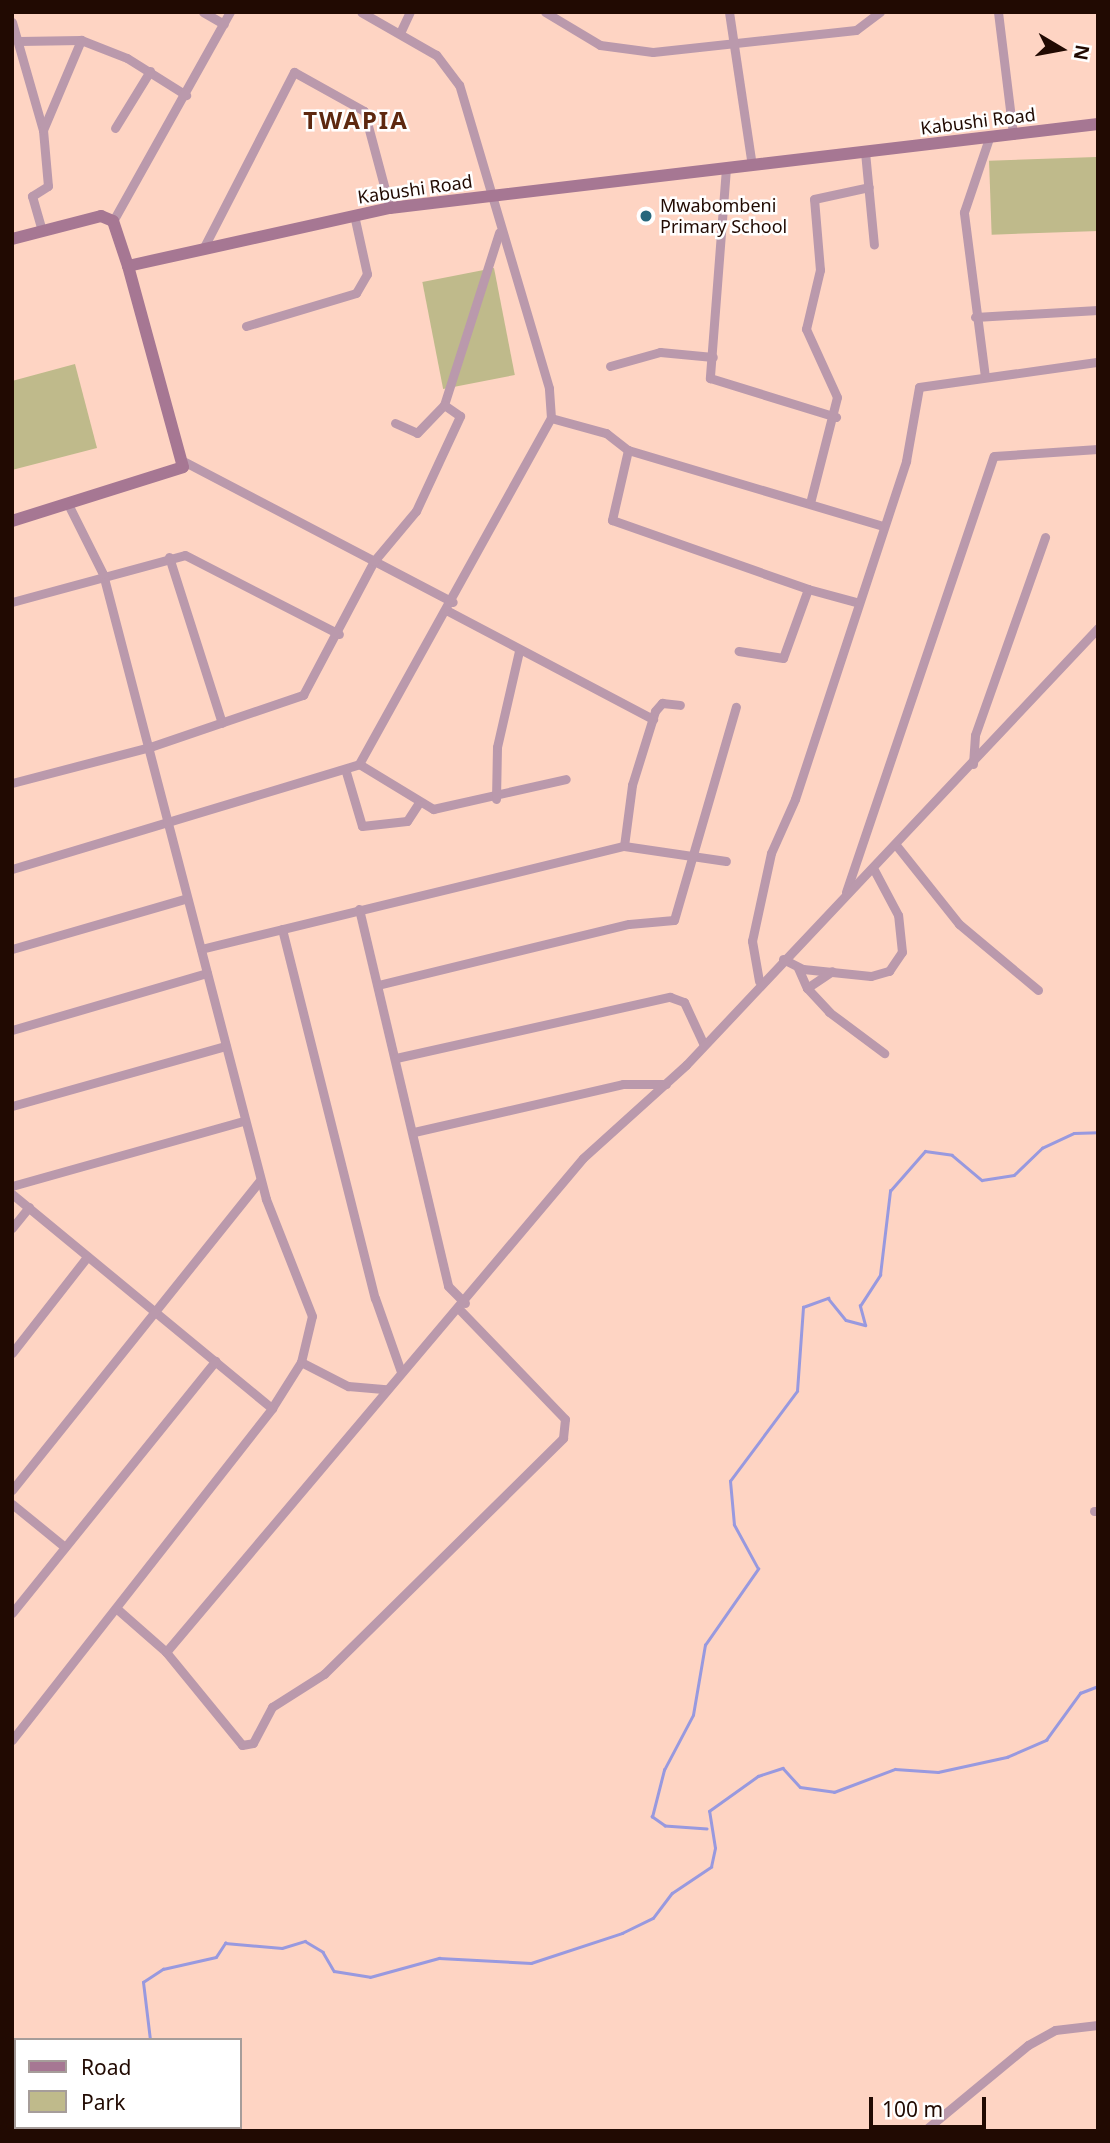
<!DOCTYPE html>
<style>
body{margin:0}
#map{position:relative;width:1110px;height:2143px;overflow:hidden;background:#fed4c3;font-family:"Noto Sans",sans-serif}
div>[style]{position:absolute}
.green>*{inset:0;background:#bfba8b;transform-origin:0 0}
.stream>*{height:2.5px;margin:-1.25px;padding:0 1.25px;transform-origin:1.25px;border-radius:1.25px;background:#9899df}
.street>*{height:9px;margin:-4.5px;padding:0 4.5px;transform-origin:4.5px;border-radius:4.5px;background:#ba99ac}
.secondary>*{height:12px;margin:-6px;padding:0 6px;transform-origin:6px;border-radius:6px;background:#a67793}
.dots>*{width:19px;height:19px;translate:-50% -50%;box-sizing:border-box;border:4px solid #fff;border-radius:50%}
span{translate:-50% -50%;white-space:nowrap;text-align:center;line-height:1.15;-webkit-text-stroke:5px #fff;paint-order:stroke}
.street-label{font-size:18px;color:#210a02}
.poi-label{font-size:18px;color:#210a02}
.left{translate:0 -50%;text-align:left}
.district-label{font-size:24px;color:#5e280f;font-weight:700;letter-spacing:2px}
.frame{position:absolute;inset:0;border:14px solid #210a02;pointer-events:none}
.legend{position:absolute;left:14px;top:2038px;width:228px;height:91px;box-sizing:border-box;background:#fff;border:2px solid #a69d9a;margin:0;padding:9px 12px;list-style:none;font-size:21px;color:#210a02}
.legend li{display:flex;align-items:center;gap:14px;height:35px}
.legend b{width:35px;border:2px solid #a69d9a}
.north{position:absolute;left:1026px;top:14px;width:70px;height:70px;-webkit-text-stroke:5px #fff;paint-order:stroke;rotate:100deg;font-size:19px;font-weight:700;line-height:28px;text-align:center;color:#210a02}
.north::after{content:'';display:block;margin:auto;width:24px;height:32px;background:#210a02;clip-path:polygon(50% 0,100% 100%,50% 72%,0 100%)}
.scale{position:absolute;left:869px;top:2097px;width:117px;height:32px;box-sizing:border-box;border:4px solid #210a02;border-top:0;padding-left:9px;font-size:21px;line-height:24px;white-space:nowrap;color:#210a02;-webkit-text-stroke:5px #fff;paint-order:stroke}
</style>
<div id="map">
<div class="green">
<div style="left:1096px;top:157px;width:74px;height:107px;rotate:88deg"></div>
<div style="left:494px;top:268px;width:109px;height:73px;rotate:79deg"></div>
<div style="clip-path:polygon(75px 364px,97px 448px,12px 470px,12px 381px)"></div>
</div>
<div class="stream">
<div style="left:707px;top:1829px;width:42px;rotate:-175.9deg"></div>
<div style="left:665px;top:1826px;width:16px;rotate:-145deg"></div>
<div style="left:652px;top:1817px;width:49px;rotate:-75.7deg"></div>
<div style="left:664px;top:1770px;width:62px;rotate:-62.2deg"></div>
<div style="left:693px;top:1715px;width:71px;rotate:-80.3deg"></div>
<div style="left:705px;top:1645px;width:93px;rotate:-55.1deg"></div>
<div style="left:758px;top:1569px;width:50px;rotate:-118.6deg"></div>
<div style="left:734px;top:1525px;width:44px;rotate:-95.2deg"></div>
<div style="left:730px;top:1481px;width:112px;rotate:-53.3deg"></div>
<div style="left:797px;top:1391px;width:84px;rotate:-85.9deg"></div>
<div style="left:803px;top:1307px;width:27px;rotate:-20deg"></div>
<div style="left:828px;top:1298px;width:28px;rotate:51deg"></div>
<div style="left:846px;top:1320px;width:20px;rotate:15deg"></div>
<div style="left:865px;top:1325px;width:20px;rotate:-105deg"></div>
<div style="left:860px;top:1306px;width:37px;rotate:-57deg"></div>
<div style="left:880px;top:1275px;width:85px;rotate:-83.2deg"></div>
<div style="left:890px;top:1191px;width:53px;rotate:-48.8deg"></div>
<div style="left:925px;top:1151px;width:27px;rotate:8deg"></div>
<div style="left:952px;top:1155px;width:39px;rotate:40deg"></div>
<div style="left:982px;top:1180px;width:32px;rotate:-9deg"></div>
<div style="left:1014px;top:1175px;width:39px;rotate:-44deg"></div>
<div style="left:1042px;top:1148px;width:35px;rotate:-25deg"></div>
<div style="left:1074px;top:1133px;width:24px;rotate:-2deg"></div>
<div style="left:150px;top:2040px;width:58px;rotate:-96.9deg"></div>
<div style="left:143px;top:1982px;width:24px;rotate:-33deg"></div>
<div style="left:163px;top:1969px;width:54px;rotate:-12.8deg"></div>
<div style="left:216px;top:1957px;width:17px;rotate:-57deg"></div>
<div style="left:225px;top:1943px;width:57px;rotate:5deg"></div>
<div style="left:282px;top:1948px;width:24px;rotate:-17deg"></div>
<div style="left:305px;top:1941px;width:21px;rotate:31deg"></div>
<div style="left:323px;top:1952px;width:22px;rotate:60deg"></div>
<div style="left:334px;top:1971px;width:36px;rotate:9deg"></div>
<div style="left:370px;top:1977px;width:72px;rotate:-15.4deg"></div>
<div style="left:439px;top:1958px;width:92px;rotate:3.1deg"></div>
<div style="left:531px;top:1963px;width:96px;rotate:-18.2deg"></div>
<div style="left:622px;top:1933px;width:34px;rotate:-26deg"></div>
<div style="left:653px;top:1918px;width:31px;rotate:-53deg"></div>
<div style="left:672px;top:1893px;width:47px;rotate:-33.7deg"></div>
<div style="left:711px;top:1867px;width:19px;rotate:-78deg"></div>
<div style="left:715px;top:1848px;width:37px;rotate:-99deg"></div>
<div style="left:709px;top:1811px;width:60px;rotate:-35.5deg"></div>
<div style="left:758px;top:1776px;width:26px;rotate:-18deg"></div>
<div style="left:783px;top:1768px;width:25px;rotate:48deg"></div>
<div style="left:800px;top:1787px;width:34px;rotate:8deg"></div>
<div style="left:834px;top:1792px;width:65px;rotate:-20.7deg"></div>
<div style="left:895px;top:1769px;width:43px;rotate:4deg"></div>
<div style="left:938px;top:1772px;width:71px;rotate:-12.3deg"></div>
<div style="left:1007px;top:1757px;width:43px;rotate:-23.6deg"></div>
<div style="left:1046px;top:1740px;width:58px;rotate:-54.1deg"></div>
<div style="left:1080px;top:1693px;width:19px;rotate:-21deg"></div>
<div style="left:12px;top:2130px;width:6px;rotate:-31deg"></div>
</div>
<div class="street">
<div style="left:203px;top:12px;width:24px;rotate:30deg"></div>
<div style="left:545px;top:12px;width:64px;rotate:31deg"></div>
<div style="left:600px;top:45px;width:53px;rotate:7.5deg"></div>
<div style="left:653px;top:52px;width:204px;rotate:-6.2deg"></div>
<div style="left:856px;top:30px;width:30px;rotate:-37deg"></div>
<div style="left:729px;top:12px;width:155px;rotate:81.5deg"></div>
<div style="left:998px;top:12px;width:124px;rotate:83deg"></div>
<div style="left:12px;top:22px;width:112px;rotate:74deg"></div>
<div style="left:43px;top:130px;width:56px;rotate:84.9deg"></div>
<div style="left:48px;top:186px;width:19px;rotate:148deg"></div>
<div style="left:32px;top:196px;width:36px;rotate:74deg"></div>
<div style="left:400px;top:33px;width:23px;rotate:-65deg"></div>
<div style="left:19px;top:41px;width:62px;rotate:-0.9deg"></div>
<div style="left:81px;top:40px;width:49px;rotate:21.4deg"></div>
<div style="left:127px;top:58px;width:70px;rotate:32.1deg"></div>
<div style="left:115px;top:128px;width:67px;rotate:-58.4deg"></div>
<div style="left:43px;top:130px;width:98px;rotate:-67.1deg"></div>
<div style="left:865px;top:152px;width:93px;rotate:84.5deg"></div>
<div style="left:726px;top:168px;width:211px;rotate:94.4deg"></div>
<div style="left:710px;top:378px;width:132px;rotate:17.2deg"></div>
<div style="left:113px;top:221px;width:240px;rotate:-60.8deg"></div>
<div style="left:204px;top:247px;width:197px;rotate:-62.8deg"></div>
<div style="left:294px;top:72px;width:80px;rotate:29.1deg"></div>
<div style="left:364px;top:111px;width:100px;rotate:75deg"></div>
<div style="left:975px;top:317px;width:123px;rotate:-3.3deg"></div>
<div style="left:246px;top:326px;width:115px;rotate:-16.7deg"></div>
<div style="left:356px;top:293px;width:22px;rotate:-60deg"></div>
<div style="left:367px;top:274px;width:60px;rotate:-102.4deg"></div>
<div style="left:610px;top:366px;width:52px;rotate:-15.6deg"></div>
<div style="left:660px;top:352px;width:53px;rotate:5.4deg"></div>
<div style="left:985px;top:377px;width:166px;rotate:-97.3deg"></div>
<div style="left:964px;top:212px;width:78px;rotate:-71.3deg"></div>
<div style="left:551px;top:418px;width:57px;rotate:15.3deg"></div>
<div style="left:606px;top:433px;width:28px;rotate:38deg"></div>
<div style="left:628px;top:450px;width:266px;rotate:16.6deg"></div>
<div style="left:395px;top:423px;width:24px;rotate:24deg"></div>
<div style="left:417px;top:433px;width:39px;rotate:-46deg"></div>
<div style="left:444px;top:405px;width:181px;rotate:-72.3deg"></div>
<div style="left:628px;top:450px;width:72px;rotate:102.9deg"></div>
<div style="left:612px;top:520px;width:208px;rotate:19.4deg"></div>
<div style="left:808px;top:589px;width:73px;rotate:109.9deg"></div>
<div style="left:783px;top:658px;width:45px;rotate:-171deg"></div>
<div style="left:185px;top:462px;width:302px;rotate:27.6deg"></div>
<div style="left:810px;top:503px;width:109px;rotate:-75.7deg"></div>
<div style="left:837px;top:397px;width:75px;rotate:-114.5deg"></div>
<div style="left:806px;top:329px;width:61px;rotate:-76.7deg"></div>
<div style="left:820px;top:270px;width:71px;rotate:-94.8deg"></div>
<div style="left:814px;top:199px;width:56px;rotate:-12.3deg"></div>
<div style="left:169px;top:557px;width:174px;rotate:72.3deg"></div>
<div style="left:808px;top:589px;width:50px;rotate:15.2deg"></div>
<div style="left:12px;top:602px;width:179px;rotate:-15.2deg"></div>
<div style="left:185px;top:555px;width:173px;rotate:27.2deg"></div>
<div style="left:448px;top:611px;width:232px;rotate:27.8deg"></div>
<div style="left:359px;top:764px;width:87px;rotate:31.3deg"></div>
<div style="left:433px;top:809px;width:136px;rotate:-12.7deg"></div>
<div style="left:973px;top:764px;width:29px;rotate:-86deg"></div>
<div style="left:975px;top:735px;width:210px;rotate:-70.5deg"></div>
<div style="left:346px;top:772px;width:56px;rotate:73.5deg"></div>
<div style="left:362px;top:826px;width:45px;rotate:-6.3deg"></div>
<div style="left:407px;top:821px;width:20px;rotate:-57deg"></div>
<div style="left:12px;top:783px;width:143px;rotate:-14.6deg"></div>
<div style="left:150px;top:747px;width:162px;rotate:-18.8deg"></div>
<div style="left:303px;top:695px;width:152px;rotate:-62.1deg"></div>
<div style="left:374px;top:561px;width:65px;rotate:-50deg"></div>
<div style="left:416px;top:511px;width:105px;rotate:-65.1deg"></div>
<div style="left:460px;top:416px;width:19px;rotate:-145deg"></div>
<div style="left:496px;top:799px;width:52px;rotate:-88.9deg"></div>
<div style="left:497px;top:747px;width:98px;rotate:-77.1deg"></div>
<div style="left:896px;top:845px;width:101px;rotate:51.4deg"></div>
<div style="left:959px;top:924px;width:103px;rotate:39.9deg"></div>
<div style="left:624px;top:846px;width:62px;rotate:-82.5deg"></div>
<div style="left:632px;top:785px;width:77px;rotate:-72.7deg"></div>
<div style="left:655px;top:711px;width:11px;rotate:-49deg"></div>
<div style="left:662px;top:703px;width:18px;rotate:6deg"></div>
<div style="left:12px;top:869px;width:363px;rotate:-16.8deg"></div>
<div style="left:359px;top:764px;width:396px;rotate:-61deg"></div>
<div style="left:551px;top:418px;width:30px;rotate:-94deg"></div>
<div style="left:549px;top:388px;width:316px;rotate:-106.5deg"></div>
<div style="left:459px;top:85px;width:38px;rotate:-127deg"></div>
<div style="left:436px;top:55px;width:86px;rotate:-150.2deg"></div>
<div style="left:846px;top:892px;width:460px;rotate:-71.3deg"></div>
<div style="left:994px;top:456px;width:104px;rotate:-3.9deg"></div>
<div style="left:359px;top:909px;width:387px;rotate:76.7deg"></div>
<div style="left:448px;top:1286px;width:24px;rotate:45deg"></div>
<div style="left:282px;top:929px;width:381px;rotate:75.9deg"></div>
<div style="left:375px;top:1298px;width:78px;rotate:70.6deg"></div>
<div style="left:12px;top:949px;width:179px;rotate:-16.2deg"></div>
<div style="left:201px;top:949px;width:435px;rotate:-13.7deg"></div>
<div style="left:624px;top:846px;width:103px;rotate:8.4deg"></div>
<div style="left:783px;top:959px;width:22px;rotate:27deg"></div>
<div style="left:803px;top:969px;width:68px;rotate:5.9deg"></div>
<div style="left:871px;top:976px;width:19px;rotate:-16deg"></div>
<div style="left:889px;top:971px;width:23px;rotate:-56deg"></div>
<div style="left:902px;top:952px;width:37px;rotate:-96deg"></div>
<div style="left:898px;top:915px;width:53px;rotate:-118deg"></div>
<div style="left:798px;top:968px;width:22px;rotate:66deg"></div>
<div style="left:807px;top:988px;width:30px;rotate:-34deg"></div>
<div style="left:759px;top:981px;width:41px;rotate:-99.9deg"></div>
<div style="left:752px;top:941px;width:90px;rotate:-77.8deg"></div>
<div style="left:771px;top:853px;width:59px;rotate:-66deg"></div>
<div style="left:795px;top:799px;width:356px;rotate:-71.8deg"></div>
<div style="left:906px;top:461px;width:75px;rotate:-80deg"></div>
<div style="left:919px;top:387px;width:181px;rotate:-8deg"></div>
<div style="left:378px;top:985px;width:258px;rotate:-13.7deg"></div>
<div style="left:629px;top:924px;width:45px;rotate:-5.1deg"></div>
<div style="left:674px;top:920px;width:222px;rotate:-73.8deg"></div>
<div style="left:807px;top:988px;width:33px;rotate:47deg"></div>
<div style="left:829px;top:1012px;width:69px;rotate:36.7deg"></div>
<div style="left:12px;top:1030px;width:203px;rotate:-16.3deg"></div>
<div style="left:396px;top:1058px;width:281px;rotate:-12.6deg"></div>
<div style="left:670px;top:997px;width:15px;rotate:20deg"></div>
<div style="left:684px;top:1002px;width:47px;rotate:65.1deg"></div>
<div style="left:12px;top:1106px;width:222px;rotate:-15.7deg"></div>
<div style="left:414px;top:1132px;width:214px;rotate:-12.9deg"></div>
<div style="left:623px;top:1084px;width:43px"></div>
<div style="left:12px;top:1186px;width:241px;rotate:-15.7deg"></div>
<div style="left:12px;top:1194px;width:337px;rotate:39.5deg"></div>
<div style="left:12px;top:1228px;width:27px;rotate:-51deg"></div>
<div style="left:12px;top:1353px;width:122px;rotate:-52deg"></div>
<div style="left:301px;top:1362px;width:53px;rotate:27.1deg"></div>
<div style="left:348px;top:1386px;width:38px;rotate:5deg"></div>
<div style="left:12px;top:1490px;width:397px;rotate:-51.3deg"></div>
<div style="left:12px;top:1504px;width:68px;rotate:39.1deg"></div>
<div style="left:1094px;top:1511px;width:4px"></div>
<div style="left:116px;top:1608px;width:67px;rotate:41.3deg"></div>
<div style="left:166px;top:1652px;width:120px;rotate:50.7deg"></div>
<div style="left:242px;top:1745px;width:11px;rotate:-10deg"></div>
<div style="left:253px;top:1743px;width:41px;rotate:-62.2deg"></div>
<div style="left:272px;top:1707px;width:62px;rotate:-32.4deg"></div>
<div style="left:324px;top:1674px;width:336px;rotate:-44.6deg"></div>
<div style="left:563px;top:1438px;width:19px;rotate:-84deg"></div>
<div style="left:565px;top:1419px;width:153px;rotate:-133.9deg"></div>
<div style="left:12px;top:1613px;width:324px;rotate:-51.1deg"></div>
<div style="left:166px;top:1652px;width:646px;rotate:-49.83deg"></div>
<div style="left:583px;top:1158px;width:139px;rotate:-42.1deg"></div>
<div style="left:686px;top:1065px;width:601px;rotate:-46.69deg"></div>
<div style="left:12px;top:1740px;width:422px;rotate:-51.9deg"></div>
<div style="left:272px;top:1408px;width:54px;rotate:-57.8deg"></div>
<div style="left:301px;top:1362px;width:47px;rotate:-76.6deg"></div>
<div style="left:312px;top:1316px;width:126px;rotate:-111.5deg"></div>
<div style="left:266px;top:1199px;width:646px;rotate:-104.62deg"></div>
<div style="left:103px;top:574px;width:78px;rotate:-116.6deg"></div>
<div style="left:924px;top:2131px;width:135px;rotate:-39.6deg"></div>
<div style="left:1028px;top:2045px;width:31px;rotate:-29deg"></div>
<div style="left:1055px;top:2030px;width:43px;rotate:-6.6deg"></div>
</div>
<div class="secondary">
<div style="left:12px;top:239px;width:92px;rotate:-14.5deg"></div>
<div style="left:101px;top:216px;width:13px;rotate:23deg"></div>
<div style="left:113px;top:221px;width:47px;rotate:71.6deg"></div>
<div style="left:12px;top:521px;width:179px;rotate:-17.5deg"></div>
<div style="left:183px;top:467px;width:208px;rotate:-105.3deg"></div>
<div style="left:128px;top:266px;width:268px;rotate:-12.5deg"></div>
<div style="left:390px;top:208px;width:713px;rotate:-6.77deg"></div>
</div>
<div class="dots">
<div style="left:646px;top:216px;background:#27677c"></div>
</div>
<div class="street-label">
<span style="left:978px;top:121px;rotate:-7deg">Kabushi Road</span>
<span style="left:415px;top:189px;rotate:-8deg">Kabushi Road</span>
</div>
<div class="poi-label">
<span class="left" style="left:660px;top:216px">Mwabombeni<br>Primary School</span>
</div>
<div class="district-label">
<span style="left:356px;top:120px">TWAPIA</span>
</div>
<div class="frame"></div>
<ul class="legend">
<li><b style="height:9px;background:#a67793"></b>Road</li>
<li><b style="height:19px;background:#bfba8b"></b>Park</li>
</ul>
<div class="north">N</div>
<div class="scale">100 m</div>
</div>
